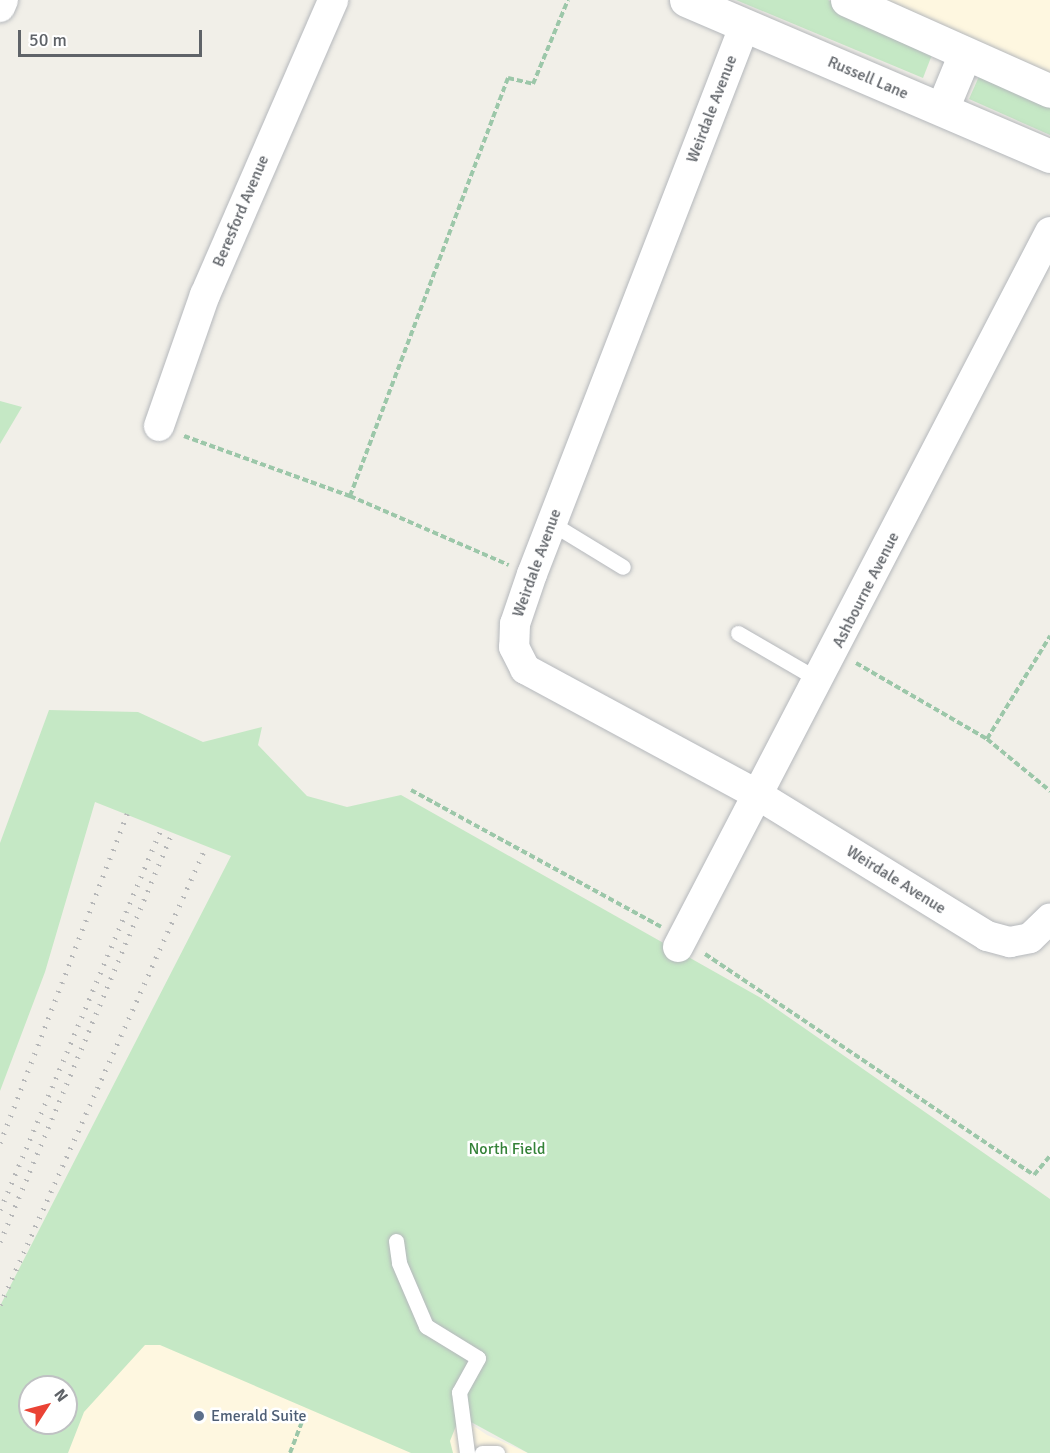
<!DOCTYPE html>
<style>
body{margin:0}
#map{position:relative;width:1050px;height:1453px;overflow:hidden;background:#f1efe8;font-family:Signika,sans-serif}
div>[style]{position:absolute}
.commercial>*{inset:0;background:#fef7e0}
.green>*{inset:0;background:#c5e8c5}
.path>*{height:4px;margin-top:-2px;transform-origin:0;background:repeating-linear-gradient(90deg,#9cc7a9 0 6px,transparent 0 9px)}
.roads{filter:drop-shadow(0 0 2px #b5b8bc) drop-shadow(0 0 2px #b5b8bc)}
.service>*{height:15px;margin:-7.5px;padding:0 7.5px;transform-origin:7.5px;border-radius:7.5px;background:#fff}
.minor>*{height:30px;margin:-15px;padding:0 15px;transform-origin:15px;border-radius:15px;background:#fff}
.secondary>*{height:33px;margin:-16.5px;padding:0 16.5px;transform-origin:16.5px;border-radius:16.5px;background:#fff}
.rail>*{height:4.5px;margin-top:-2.25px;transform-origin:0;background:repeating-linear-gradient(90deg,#b6b7b8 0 1.5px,transparent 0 9.5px)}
.dots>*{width:16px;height:16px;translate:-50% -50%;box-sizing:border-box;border:3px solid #fff;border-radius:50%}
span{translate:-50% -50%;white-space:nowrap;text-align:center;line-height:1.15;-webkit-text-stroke:5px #fff;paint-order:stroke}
.street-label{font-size:16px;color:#5f6368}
.park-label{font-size:16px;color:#348238}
.service-label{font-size:16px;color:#4e5e75}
.left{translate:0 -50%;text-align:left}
.north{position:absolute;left:18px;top:1375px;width:60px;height:60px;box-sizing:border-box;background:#fff;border:2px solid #bfc1c3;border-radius:50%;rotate:54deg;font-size:16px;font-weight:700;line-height:24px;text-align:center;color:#5f6368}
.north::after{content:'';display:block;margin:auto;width:21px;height:27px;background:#ea4335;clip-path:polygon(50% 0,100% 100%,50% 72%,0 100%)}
.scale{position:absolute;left:18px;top:30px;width:184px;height:27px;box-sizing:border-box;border:3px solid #5f6368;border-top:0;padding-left:8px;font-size:18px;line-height:21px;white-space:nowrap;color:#5f6368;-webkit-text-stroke:4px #fff;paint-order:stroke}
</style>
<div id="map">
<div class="commercial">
<div style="clip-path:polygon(859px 0,1050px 0,1050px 84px)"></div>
<div style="clip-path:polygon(evenodd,0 1306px,459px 1416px,487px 1435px,528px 1453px,0 1453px,0 1306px,30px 1387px,66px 1387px,66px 1423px,30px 1423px,30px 1387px)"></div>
</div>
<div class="green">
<div style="clip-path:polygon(736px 0,828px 0,935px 47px,923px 78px)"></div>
<div style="clip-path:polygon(984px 65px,1050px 94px,1050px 135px,969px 99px)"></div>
<div style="clip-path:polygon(0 401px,22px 407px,0 444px)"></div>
<div style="clip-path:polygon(evenodd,49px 710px,138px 712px,203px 742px,262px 727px,258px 745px,307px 796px,347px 807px,401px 795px,761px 998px,1050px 1199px,1050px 1453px,528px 1453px,460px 1416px,450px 1441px,453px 1453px,411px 1453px,160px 1345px,145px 1345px,84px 1412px,68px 1453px,0 1453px,0 1306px,231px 856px,95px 802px,45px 972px,0 1091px,0 843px,49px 710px,30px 1387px,66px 1387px,66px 1423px,30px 1423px,30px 1387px)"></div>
</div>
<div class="path">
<div style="left:184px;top:436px;width:177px;rotate:19.9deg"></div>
<div style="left:350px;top:496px;width:173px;rotate:23.5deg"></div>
<div style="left:350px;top:496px;width:447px;rotate:-69.3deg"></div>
<div style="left:508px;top:78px;width:26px;rotate:13deg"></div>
<div style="left:533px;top:84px;width:91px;rotate:-67.4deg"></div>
<div style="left:856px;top:663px;width:151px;rotate:30.1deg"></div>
<div style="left:987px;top:739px;width:82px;rotate:39.5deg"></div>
<div style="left:987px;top:739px;width:121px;rotate:-58.5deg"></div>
<div style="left:411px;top:790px;width:285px;rotate:28.7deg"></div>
<div style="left:705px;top:954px;width:396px;rotate:33.9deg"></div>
<div style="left:1034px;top:1175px;width:25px;rotate:-50deg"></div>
<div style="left:290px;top:1453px;width:39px;rotate:-69deg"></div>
</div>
<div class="roads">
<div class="service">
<div style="left:551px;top:523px;width:84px;rotate:31.4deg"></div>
<div style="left:738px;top:633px;width:94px;rotate:30.1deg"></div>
<div style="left:396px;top:1241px;width:22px;rotate:82deg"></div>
<div style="left:399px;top:1263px;width:69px;rotate:66.8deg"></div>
<div style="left:426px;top:1326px;width:61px;rotate:31.6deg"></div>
<div style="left:478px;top:1358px;width:39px;rotate:119deg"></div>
<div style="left:459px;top:1392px;width:62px;rotate:82.5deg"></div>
<div style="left:482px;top:1453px;width:15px"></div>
</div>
<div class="minor">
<div style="left:0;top:7px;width:8px;rotate:-67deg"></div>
<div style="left:744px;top:27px;width:587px;rotate:111.18deg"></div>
<div style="left:532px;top:574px;width:53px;rotate:108.8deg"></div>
<div style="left:515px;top:624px;width:23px;rotate:92deg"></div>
<div style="left:514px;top:647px;width:25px;rotate:63deg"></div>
<div style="left:525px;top:669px;width:265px;rotate:28.4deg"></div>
<div style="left:758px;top:795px;width:269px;rotate:31.6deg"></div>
<div style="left:987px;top:936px;width:24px;rotate:15deg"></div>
<div style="left:1010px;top:942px;width:20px;rotate:-11deg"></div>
<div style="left:1030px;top:938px;width:28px;rotate:-44deg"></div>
<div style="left:159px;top:426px;width:139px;rotate:-70.7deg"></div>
<div style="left:205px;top:295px;width:322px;rotate:-66.5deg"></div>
<div style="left:678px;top:947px;width:806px;rotate:-62.51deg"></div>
</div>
<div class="secondary">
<div style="left:686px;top:0;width:396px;rotate:23.2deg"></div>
<div style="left:847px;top:0;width:222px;rotate:24.1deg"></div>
<div style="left:942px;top:109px;width:57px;rotate:-67.5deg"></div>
</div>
</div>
<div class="rail">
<div style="left:0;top:1143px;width:353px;rotate:-68.9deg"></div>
<div style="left:0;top:1210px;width:415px;rotate:-67.1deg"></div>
<div style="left:0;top:1242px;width:445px;rotate:-67.2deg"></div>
<div style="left:0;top:1305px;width:503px;rotate:-65.83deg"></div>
</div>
<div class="dots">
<div style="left:199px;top:1416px;background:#5c6f8a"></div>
</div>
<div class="street-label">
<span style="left:868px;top:78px;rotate:23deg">Russell Lane</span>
<span style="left:712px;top:109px;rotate:-69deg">Weirdale Avenue</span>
<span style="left:241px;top:211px;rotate:-67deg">Beresford Avenue</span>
<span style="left:537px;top:563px;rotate:-70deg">Weirdale Avenue</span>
<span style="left:866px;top:590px;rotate:-63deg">Ashbourne Avenue</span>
<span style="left:896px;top:880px;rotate:32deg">Weirdale Avenue</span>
</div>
<div class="park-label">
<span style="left:507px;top:1149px">North Field</span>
</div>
<div class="service-label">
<span class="left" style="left:211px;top:1416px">Emerald Suite</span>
</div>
<div class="north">N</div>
<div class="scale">50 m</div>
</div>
